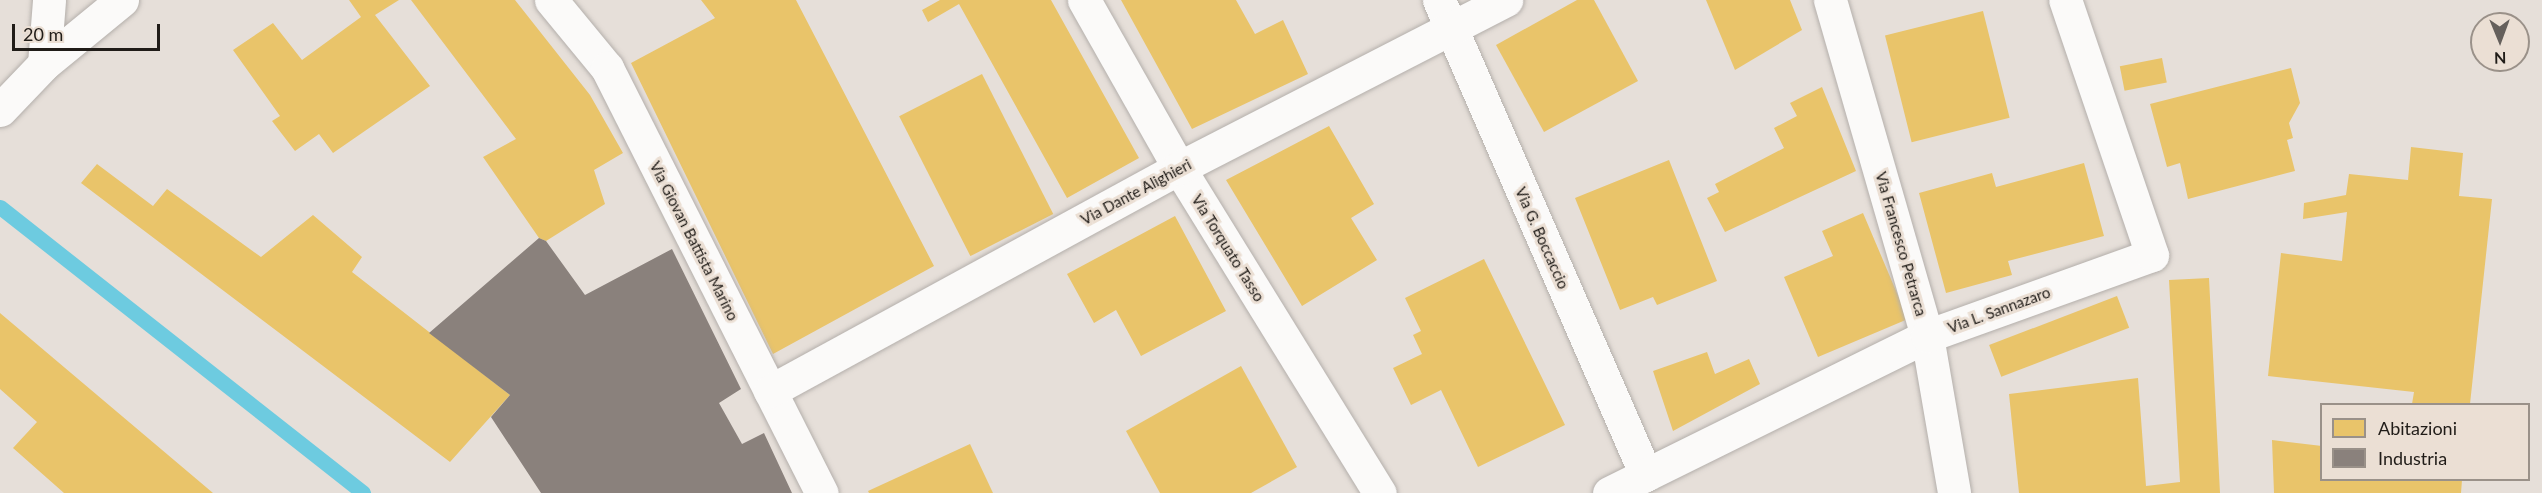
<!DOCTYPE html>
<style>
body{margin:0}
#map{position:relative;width:2542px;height:493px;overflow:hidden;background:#e6dfd9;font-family:Lato,sans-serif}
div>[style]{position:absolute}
.homes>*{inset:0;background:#e9c46a;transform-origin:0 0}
.industry>*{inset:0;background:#8a817c}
.stream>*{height:15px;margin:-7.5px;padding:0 7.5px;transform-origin:7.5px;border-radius:7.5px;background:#6dcbe0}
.roads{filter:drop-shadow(0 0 2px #b4afab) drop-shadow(0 0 2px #b4afab)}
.minor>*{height:33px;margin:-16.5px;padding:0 16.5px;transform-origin:16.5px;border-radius:16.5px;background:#fbfaf9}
span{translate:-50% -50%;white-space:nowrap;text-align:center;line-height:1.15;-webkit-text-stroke:6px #ebdfd4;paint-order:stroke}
.street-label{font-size:15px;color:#201c18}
.legend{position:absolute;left:2320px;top:403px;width:210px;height:78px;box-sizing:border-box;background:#ebdfd4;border:2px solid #9a9189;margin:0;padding:8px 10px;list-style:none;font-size:18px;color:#201c18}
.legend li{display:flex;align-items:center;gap:12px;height:30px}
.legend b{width:30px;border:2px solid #9a9189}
.north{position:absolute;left:2470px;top:12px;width:60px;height:60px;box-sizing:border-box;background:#ebdfd4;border:2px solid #9a9189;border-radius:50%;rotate:179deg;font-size:16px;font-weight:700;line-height:24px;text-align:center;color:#201c18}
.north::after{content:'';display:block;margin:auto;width:21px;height:27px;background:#65605c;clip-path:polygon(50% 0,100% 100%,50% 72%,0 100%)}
.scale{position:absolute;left:12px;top:24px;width:148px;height:27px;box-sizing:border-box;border:3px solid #201c18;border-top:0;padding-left:8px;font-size:18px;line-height:21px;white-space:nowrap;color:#201c18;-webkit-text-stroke:4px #ebdfd4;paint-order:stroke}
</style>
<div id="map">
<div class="homes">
<div style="clip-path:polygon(349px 0,399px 0,375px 15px,430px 86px,333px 153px,319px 134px,295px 151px,272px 121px,280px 116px,233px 50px,273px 23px,302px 60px,361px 17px)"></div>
<div style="clip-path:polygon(411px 0,515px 0,590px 95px,623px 153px,594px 170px,605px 204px,546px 241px,539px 238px,483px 157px,516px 139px)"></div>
<div style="clip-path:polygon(701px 0,796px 0,934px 266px,773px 354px,631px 63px,715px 18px)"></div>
<div style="clip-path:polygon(940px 0,1051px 0,1139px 158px,1067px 198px,959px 4px,928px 22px,922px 10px)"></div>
<div style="clip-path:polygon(1121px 0,1236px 0,1255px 34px,1283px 20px,1308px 74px,1192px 129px)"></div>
<div style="clip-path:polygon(1577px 0,1594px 0,1638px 81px,1544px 132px,1496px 45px)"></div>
<div style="clip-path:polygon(1706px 0,1790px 0,1802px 30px,1735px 70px)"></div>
<div style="left:1983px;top:11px;width:110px;height:101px;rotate:76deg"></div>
<div style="left:2162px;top:58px;width:25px;height:43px;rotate:79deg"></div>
<div style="clip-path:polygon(2291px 68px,2300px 103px,2289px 123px,2293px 138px,2287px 140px,2295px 171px,2188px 199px,2180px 163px,2167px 167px,2150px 104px)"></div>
<div style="left:982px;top:74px;width:157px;height:93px;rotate:63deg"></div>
<div style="clip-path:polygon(1822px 87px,1856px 171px,1725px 232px,1707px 198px,1719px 192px,1715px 184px,1784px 148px,1774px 128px,1797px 116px,1790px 103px)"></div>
<div style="clip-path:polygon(1329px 126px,1374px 204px,1351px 218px,1377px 260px,1302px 306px,1226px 180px)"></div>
<div style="clip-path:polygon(2411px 147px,2463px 153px,2459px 196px,2492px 199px,2470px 404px,2412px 404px,2414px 392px,2268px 376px,2281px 253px,2342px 261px,2347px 212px,2303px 219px,2304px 203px,2346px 195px,2349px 174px,2408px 180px)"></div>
<div style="clip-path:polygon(1669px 160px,1717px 281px,1657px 305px,1653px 297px,1620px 310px,1575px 198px)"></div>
<div style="clip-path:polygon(2084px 163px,2104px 236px,2008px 261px,2012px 275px,1946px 293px,1919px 193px,1992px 173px,1996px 187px)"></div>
<div style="clip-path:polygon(97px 164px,153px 206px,167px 189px,261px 257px,313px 215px,362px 257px,352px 272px,510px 395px,450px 462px,81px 183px)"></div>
<div style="clip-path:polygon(1863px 213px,1908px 319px,1818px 357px,1784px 277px,1833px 256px,1822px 231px)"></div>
<div style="clip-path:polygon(1175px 216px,1226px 311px,1141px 356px,1116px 310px,1094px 323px,1067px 274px)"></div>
<div style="clip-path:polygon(1484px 259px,1565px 425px,1478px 467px,1441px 390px,1411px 405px,1393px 368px,1422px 354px,1413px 335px,1421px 331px,1405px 298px)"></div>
<div style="clip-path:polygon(2209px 278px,2220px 493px,2019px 493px,2009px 394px,2138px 378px,2146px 486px,2180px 482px,2169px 280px)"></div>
<div style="left:2117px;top:296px;width:34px;height:137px;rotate:69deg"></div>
<div style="clip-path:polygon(0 313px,213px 493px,64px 493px,13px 448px,37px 422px,0 389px)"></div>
<div style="clip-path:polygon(1707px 352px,1715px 374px,1749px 359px,1760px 384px,1673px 431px,1653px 371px)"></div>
<div style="clip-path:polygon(1241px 366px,1297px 467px,1251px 493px,1160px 493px,1126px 431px)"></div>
<div style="clip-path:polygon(2272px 440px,2322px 446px,2322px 480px,2462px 480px,2461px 493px,2274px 493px)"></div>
<div style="clip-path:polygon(970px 444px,993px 493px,869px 493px,868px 491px)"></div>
</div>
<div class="industry">
<div style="clip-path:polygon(539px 238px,546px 241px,585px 295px,672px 249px,741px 389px,719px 403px,742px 444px,764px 433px,792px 493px,541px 493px,491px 417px,510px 395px,429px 333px)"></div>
</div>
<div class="stream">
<div style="left:0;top:207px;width:462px;rotate:38.2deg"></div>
</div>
<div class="roads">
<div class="minor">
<div style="left:551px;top:0;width:88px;rotate:50.5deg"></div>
<div style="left:607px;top:68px;width:476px;rotate:63.2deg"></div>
<div style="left:1084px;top:0;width:193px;rotate:60.5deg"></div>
<div style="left:1179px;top:168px;width:382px;rotate:58.3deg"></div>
<div style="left:1439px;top:0;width:518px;rotate:66.45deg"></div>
<div style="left:1830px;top:0;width:350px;rotate:73.9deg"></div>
<div style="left:1927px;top:336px;width:159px;rotate:80.2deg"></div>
<div style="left:44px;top:64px;width:64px;rotate:-85.5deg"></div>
<div style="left:0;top:110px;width:64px;rotate:-46.3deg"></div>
<div style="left:44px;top:64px;width:101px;rotate:-39.4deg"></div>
<div style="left:770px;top:391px;width:466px;rotate:-28.6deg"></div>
<div style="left:1179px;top:168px;width:368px;rotate:-27.2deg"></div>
<div style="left:1609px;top:493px;width:355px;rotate:-26.3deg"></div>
<div style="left:1927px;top:336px;width:239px;rotate:-19.8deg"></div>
<div style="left:2152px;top:255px;width:269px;rotate:-108.8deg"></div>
</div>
</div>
<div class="street-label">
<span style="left:1136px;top:192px;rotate:-28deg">Via Dante Alighieri</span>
<span style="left:1542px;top:238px;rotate:66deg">Via G. Boccaccio</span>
<span style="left:694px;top:241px;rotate:63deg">Via Giovan Battista Marino</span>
<span style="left:1901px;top:244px;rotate:74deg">Via Francesco Petrarca</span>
<span style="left:1228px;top:248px;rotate:58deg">Via Torquato Tasso</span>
<span style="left:1999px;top:310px;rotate:-20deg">Via L. Sannazaro</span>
</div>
<ul class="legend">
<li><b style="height:16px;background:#e9c46a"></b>Abitazioni</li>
<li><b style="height:16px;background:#8a817c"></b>Industria</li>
</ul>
<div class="north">N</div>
<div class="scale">20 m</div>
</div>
